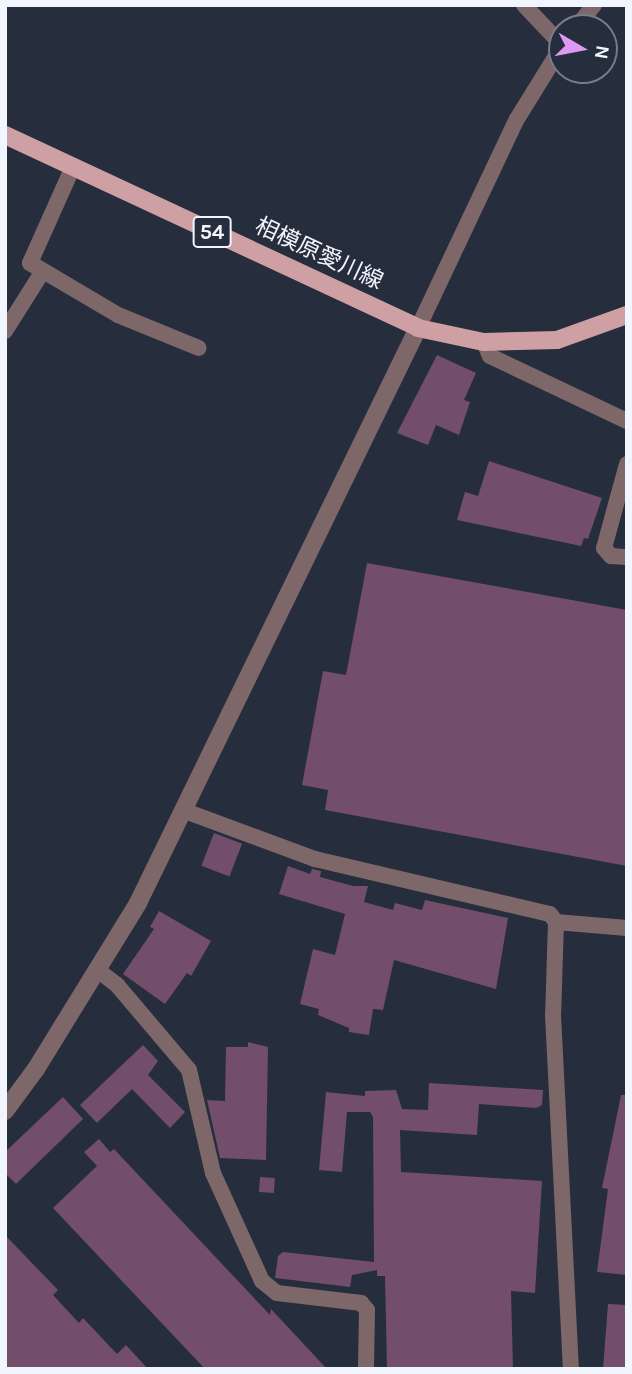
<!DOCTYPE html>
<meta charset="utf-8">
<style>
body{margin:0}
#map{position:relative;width:632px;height:1374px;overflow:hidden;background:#262d3c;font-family:Karla,"Noto Sans JP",sans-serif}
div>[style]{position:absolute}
.building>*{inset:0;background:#724e6b;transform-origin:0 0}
.minor>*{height:16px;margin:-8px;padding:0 8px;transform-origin:8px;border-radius:8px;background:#7e6769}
.tertiary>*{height:18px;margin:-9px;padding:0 9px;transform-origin:9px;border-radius:9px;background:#7e6769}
.primary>*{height:18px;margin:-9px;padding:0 9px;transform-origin:9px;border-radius:9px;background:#cea0a4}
span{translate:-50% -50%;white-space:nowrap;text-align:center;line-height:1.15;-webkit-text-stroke:5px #262d3c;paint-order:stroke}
.shield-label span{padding:2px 5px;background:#262d3c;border:2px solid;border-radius:5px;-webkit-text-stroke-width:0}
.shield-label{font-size:21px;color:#f1f5fd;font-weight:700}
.street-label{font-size:23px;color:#f1f5fd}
.frame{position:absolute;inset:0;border:7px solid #f1f5fd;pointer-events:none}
.north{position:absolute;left:548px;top:14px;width:70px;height:70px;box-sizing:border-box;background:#262d3c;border:2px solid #777d89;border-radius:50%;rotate:100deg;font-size:19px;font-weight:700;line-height:28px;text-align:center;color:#f1f5fd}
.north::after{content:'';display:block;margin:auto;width:24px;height:32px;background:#dd99f3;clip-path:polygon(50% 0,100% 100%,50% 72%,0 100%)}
</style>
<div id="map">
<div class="building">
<div style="clip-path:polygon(437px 355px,476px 373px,464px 400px,470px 402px,459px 435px,436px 425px,428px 445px,397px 433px)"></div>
<div style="clip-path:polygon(489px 461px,602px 498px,588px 539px,584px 538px,581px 546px,457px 520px,465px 492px,478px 496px)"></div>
<div style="clip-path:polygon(367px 563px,627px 610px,627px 866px,325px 810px,328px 790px,302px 785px,323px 671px,346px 675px)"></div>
<div style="left:214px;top:833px;width:30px;height:35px;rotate:21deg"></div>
<div style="clip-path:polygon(288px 866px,310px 874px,312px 869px,321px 871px,320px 877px,353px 886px,368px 886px,364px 902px,393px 910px,395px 903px,422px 910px,425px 900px,508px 918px,496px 989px,394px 960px,383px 1010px,373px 1009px,369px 1035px,349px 1032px,349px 1028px,318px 1015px,319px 1009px,300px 1004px,313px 949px,335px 955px,345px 914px,279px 894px)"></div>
<div style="clip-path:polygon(159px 911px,211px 941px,191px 976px,187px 973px,165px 1004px,123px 974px,154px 929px,150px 927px)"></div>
<div style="clip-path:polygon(248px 1042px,268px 1047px,266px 1160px,220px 1158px,207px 1100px,225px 1101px,226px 1047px,248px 1047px)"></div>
<div style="clip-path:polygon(143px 1045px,158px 1061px,148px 1075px,185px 1112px,170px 1128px,132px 1089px,97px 1123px,80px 1105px)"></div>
<div style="clip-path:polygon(429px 1083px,543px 1090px,542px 1105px,536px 1108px,479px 1104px,477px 1135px,400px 1130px,401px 1172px,542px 1181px,535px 1293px,511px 1291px,513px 1369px,387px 1369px,385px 1276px,377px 1276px,377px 1270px,352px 1275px,350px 1287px,275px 1278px,278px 1256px,283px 1252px,374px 1262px,373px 1117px,370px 1112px,347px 1112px,342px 1172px,319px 1170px,326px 1092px,365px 1096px,365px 1091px,396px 1090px,402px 1109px,428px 1110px)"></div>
<div style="clip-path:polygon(621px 1095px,627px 1095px,627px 1275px,597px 1272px,608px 1189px,602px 1188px)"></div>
<div style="clip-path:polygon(63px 1097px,83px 1119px,16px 1184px,5px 1173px,5px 1152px)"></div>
<div style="clip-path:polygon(99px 1139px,110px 1152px,114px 1149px,270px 1315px,271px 1309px,327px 1369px,205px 1369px,53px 1208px,97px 1166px,84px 1152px)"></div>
<div style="left:260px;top:1177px;width:15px;height:15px;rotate:4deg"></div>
<div style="clip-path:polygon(5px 1235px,58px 1290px,53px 1295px,79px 1323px,83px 1318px,117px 1354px,126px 1345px,148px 1369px,5px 1369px)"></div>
<div style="clip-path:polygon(608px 1304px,627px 1305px,627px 1369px,603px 1369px)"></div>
</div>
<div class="minor">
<div style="left:524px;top:5px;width:55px;rotate:46.5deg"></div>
<div style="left:576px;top:28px;width:29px;rotate:-52deg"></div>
<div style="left:72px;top:169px;width:103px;rotate:114.1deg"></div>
<div style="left:30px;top:263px;width:102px;rotate:30.6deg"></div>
<div style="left:118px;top:315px;width:87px;rotate:22.2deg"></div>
<div style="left:418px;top:328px;width:231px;rotate:-64.7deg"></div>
<div style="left:517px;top:119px;width:86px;rotate:-58.3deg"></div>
<div style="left:5px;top:331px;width:71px;rotate:-57.7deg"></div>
<div style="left:484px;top:342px;width:15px;rotate:67deg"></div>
<div style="left:490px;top:356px;width:152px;rotate:25.4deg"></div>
<div style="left:627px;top:464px;width:87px;rotate:105.3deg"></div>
<div style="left:604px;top:548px;width:11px;rotate:49deg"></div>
<div style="left:611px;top:556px;width:16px;rotate:4deg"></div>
<div style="left:185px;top:811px;width:139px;rotate:20.3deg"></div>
<div style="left:315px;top:859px;width:241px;rotate:13.2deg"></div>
<div style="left:550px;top:914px;width:10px;rotate:53deg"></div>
<div style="left:556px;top:922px;width:93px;rotate:91.8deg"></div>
<div style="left:553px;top:1015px;width:354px;rotate:87.1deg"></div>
<div style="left:556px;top:922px;width:71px;rotate:4.8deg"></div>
<div style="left:99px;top:971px;width:23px;rotate:38deg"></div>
<div style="left:117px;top:985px;width:111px;rotate:49.7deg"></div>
<div style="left:189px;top:1070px;width:106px;rotate:76.9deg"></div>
<div style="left:213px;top:1173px;width:119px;rotate:65.6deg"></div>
<div style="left:262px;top:1281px;width:19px;rotate:39deg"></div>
<div style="left:277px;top:1293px;width:85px;rotate:6.8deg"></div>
<div style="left:361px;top:1303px;width:9px;rotate:49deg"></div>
<div style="left:367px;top:1310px;width:59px;rotate:91deg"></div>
</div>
<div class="tertiary">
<div style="left:5px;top:1111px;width:52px;rotate:-53.6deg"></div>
<div style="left:36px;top:1069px;width:195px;rotate:-58.4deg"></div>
<div style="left:138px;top:903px;width:640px;rotate:-64.04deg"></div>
</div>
<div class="primary">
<div style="left:5px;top:135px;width:456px;rotate:25deg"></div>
<div style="left:418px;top:328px;width:67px;rotate:12deg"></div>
<div style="left:484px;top:342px;width:73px;rotate:-1.6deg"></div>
<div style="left:557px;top:340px;width:74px;rotate:-19.7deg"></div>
</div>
<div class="shield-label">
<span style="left:212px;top:232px">54</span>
</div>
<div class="street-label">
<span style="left:319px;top:254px;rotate:25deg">相模原愛川線</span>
</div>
<div class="frame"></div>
<div class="north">N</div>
</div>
